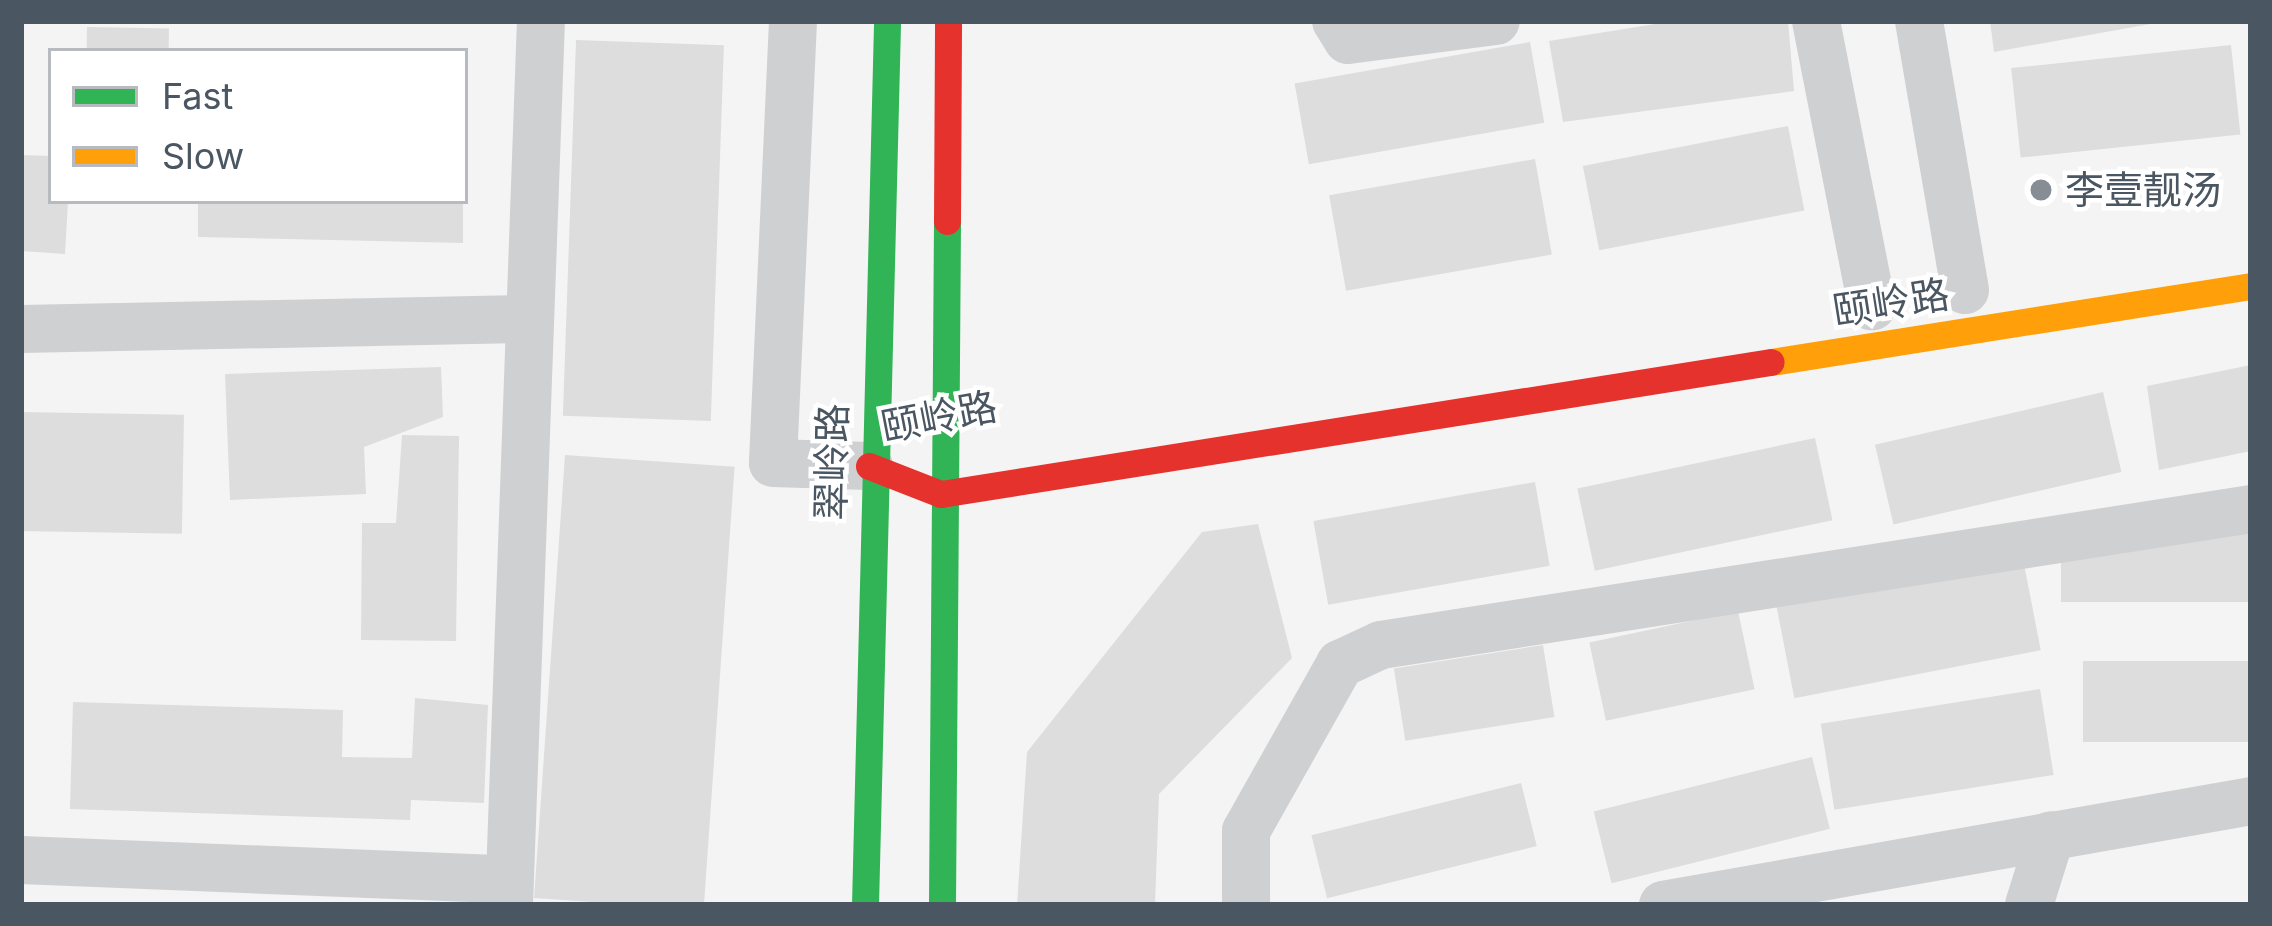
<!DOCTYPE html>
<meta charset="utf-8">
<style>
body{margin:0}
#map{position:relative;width:2272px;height:926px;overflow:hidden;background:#f4f4f4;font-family:Inter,"Noto Sans SC",sans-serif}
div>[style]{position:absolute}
.building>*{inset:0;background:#ddddde;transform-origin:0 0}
.street>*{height:48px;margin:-24px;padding:0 24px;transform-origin:24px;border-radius:24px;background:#ced0d2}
.fast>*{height:27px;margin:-13.5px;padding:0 13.5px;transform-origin:13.5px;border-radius:13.5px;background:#30b455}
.slow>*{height:27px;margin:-13.5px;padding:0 13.5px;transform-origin:13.5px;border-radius:13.5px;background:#ff9f0a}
.jam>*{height:27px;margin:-13.5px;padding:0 13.5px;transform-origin:13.5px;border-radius:13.5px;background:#e5322d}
.dots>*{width:33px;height:33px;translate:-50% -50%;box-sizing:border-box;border:6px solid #fff;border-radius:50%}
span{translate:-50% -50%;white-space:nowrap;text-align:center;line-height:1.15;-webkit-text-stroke:9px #fff;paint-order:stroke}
.poi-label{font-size:39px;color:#4a5661}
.left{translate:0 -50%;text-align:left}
.street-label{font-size:39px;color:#4a5661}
.frame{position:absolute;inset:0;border:24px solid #4a5661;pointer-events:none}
.legend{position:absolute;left:48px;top:48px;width:420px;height:156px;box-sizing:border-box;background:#fff;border:3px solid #b7bbc0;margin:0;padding:15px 21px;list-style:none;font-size:36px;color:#4a5661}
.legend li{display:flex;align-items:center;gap:24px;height:60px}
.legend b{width:60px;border:3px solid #b7bbc0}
</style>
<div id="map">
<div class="building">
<div style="clip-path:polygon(1674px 21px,1788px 21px,1794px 91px,1563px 122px,1549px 41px)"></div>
<div style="clip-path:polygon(1990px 21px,2155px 21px,2156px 23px,1994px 52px)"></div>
<div style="left:87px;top:27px;width:82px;height:24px;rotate:1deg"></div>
<div style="left:576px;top:40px;width:148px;height:376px;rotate:2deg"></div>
<div style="left:1530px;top:42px;width:82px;height:239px;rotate:80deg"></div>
<div style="left:2231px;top:45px;width:90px;height:221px;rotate:84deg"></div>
<div style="left:1788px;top:126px;width:86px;height:209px;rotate:79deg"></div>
<div style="clip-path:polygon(21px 155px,51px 156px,51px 201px,68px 201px,65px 254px,21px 251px)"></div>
<div style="left:1535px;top:159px;width:97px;height:209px;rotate:80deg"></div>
<div style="clip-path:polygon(198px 201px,463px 201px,463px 243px,198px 237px)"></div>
<div style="clip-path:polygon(2251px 365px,2251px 451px,2159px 470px,2147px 386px)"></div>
<div style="clip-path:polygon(441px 367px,443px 417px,364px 447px,366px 494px,230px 500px,225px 374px)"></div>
<div style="left:2103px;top:392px;width:82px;height:234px;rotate:77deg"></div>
<div style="left:21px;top:412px;width:163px;height:119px;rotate:1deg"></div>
<div style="clip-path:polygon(402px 435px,459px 436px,456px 641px,361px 640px,362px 523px,396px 523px)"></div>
<div style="left:1815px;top:438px;width:84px;height:243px;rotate:78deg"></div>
<div style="left:565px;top:455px;width:170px;height:444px;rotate:4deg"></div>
<div style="left:1535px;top:482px;width:85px;height:225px;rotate:80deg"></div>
<div style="clip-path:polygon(1258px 524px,1292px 658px,1159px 794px,1155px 905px,1017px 905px,1027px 752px,1202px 532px)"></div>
<div style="left:2251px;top:524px;width:78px;height:190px;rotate:90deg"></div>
<div style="left:2023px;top:559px;width:93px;height:251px;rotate:79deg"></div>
<div style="left:1738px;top:611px;width:80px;height:152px;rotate:78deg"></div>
<div style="left:1543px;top:645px;width:73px;height:151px;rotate:81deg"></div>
<div style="left:2251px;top:661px;width:81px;height:168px;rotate:90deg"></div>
<div style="left:2040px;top:689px;width:87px;height:222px;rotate:81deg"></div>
<div style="clip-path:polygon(415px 698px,488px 705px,484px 803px,411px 800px,410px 820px,70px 809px,73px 702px,343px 710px,342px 757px,412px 758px)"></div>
<div style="left:1812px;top:757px;width:74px;height:225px;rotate:76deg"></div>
<div style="left:1521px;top:783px;width:65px;height:216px;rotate:76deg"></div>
</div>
<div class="street">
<div style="left:793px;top:21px;width:442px;rotate:92.6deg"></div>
<div style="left:773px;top:463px;width:96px;rotate:1.8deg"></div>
<div style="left:1336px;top:21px;width:22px;rotate:58deg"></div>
<div style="left:1348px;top:40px;width:149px;rotate:-7.3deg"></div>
<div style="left:1816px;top:21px;width:291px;rotate:78.9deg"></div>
<div style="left:1919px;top:21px;width:273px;rotate:80.3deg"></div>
<div style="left:21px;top:329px;width:509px;rotate:-1.13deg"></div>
<div style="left:21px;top:860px;width:489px;rotate:2.3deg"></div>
<div style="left:509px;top:905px;width:885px;rotate:-87.93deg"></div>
<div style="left:1246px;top:905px;width:74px;rotate:-90deg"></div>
<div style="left:1246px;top:831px;width:192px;rotate:-60.6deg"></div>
<div style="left:1340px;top:664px;width:45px;rotate:-24.9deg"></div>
<div style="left:1381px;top:645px;width:881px;rotate:-8.88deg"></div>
<div style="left:1663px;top:905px;width:597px;rotate:-10.03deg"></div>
<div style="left:2029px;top:905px;width:73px;rotate:-72.6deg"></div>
</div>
<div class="fast">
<div style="left:865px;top:905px;width:884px;rotate:-88.57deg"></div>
<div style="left:942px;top:905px;width:684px;rotate:-89.58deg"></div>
</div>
<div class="slow">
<div style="left:1771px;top:362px;width:486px;rotate:-9deg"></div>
</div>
<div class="jam">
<div style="left:947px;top:221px;width:200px;rotate:-89.7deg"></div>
<div style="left:869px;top:466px;width:77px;rotate:21.3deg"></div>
<div style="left:941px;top:494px;width:840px;rotate:-9.04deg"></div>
</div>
<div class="dots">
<div style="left:2041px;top:190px;background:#868d94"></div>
</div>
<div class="poi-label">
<span class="left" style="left:2065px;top:190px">李壹靓汤</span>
</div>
<div class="street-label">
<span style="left:1891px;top:303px;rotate:-9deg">颐岭路</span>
<span style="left:939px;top:417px;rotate:-11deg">颐岭路</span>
<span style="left:832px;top:462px;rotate:-89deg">翠岭路</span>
</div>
<div class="frame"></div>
<ul class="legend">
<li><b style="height:15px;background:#30b455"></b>Fast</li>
<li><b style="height:15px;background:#ff9f0a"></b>Slow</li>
</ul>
</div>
